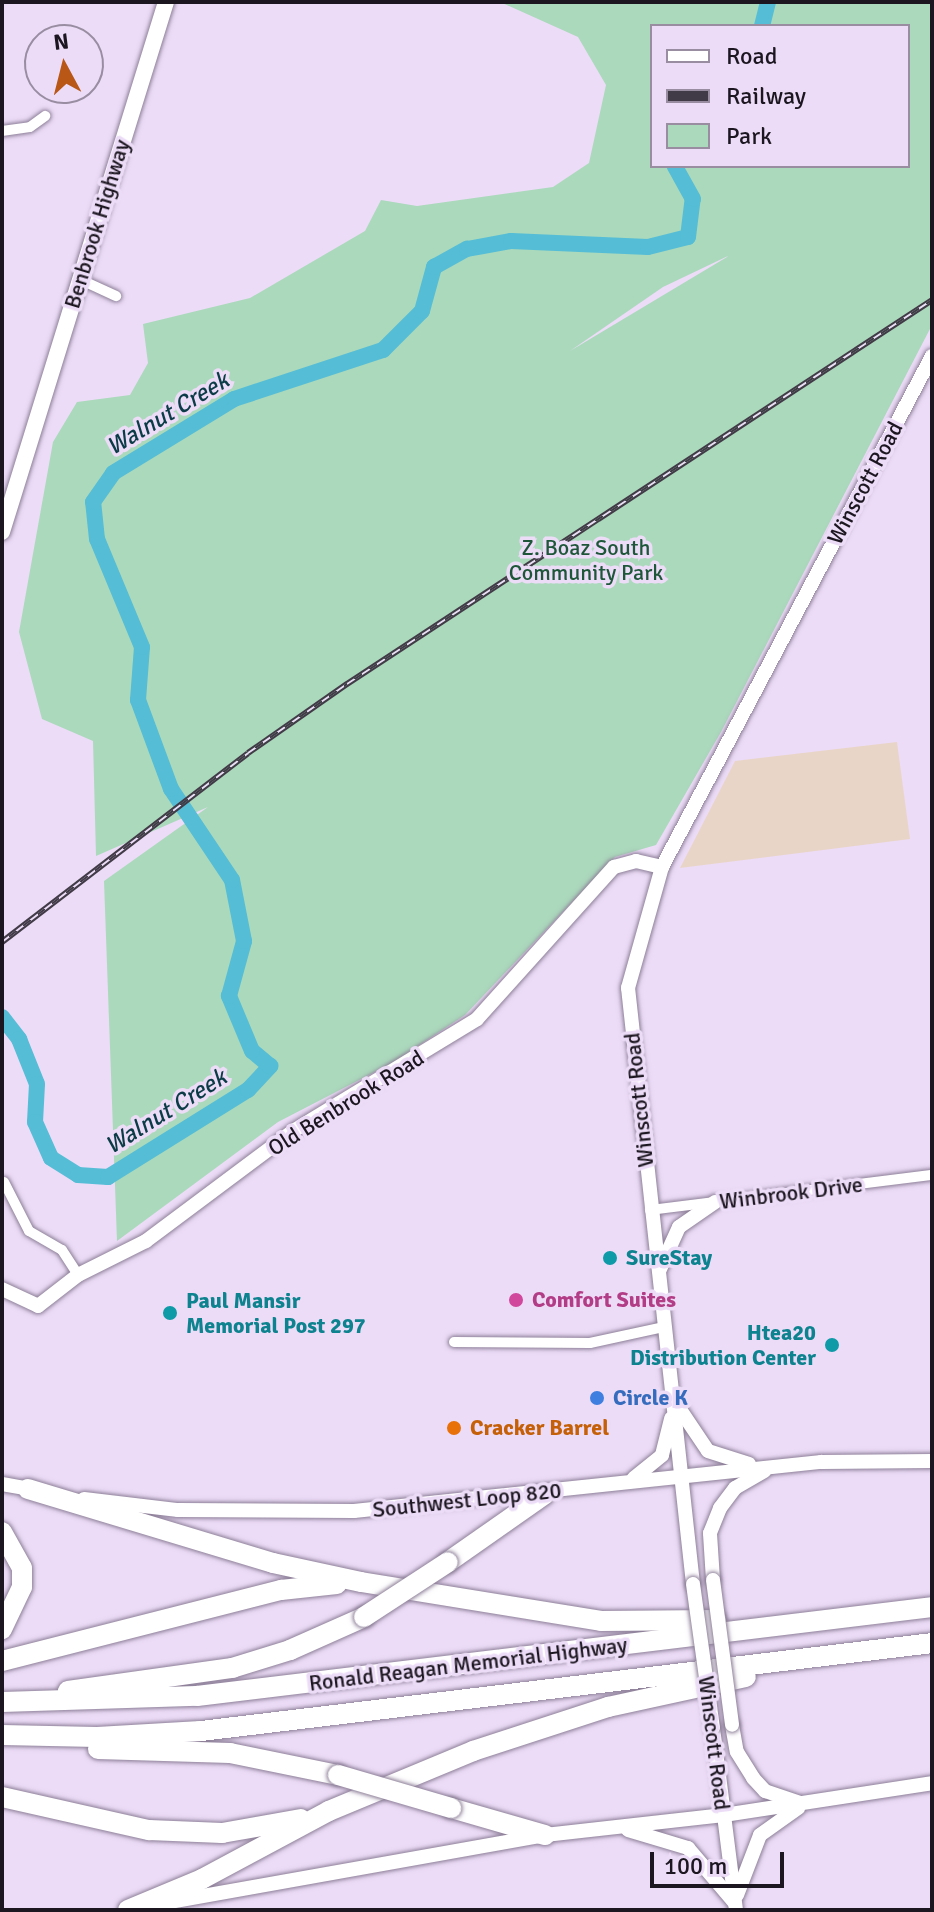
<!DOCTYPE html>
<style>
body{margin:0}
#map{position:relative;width:934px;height:1912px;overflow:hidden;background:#ecdcf7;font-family:Signika,sans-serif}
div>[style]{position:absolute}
.commercial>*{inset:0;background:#e9d5c7}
.green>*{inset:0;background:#abd9bc}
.river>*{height:16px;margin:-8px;padding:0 8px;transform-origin:8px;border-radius:8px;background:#55bdd6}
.roads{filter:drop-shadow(0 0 2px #8d7f98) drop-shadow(0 0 2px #8d7f98)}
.street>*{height:10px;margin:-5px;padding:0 5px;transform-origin:5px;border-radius:5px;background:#fff}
.secondary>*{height:14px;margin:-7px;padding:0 7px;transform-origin:7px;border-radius:7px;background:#fff}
.primary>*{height:16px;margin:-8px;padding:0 8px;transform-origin:8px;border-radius:8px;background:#fff}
.highway>*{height:20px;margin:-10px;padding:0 10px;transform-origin:10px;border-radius:10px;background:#fff}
.rail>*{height:6px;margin-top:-3px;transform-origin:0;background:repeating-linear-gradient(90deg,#ecdcf7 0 9px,#413a47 0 18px);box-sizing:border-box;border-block:2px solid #413a47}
.bridges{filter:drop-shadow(0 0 2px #8d7f98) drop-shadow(0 0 2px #8d7f98)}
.secondary-bridge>*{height:14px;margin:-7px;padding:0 7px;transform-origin:7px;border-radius:7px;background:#fff}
.highway-bridge>*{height:20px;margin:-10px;padding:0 10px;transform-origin:10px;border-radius:10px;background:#fff}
.dots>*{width:22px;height:22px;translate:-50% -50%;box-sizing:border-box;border:4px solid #ecdcf7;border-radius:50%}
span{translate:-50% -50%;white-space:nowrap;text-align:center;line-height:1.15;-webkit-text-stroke:7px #ecdcf7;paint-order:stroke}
.street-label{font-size:22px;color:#1b161f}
.park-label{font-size:22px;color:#1d5638}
.culture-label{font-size:22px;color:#0d838f;font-weight:700}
.left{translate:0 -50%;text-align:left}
.right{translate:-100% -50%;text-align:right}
.hotel-label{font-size:22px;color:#b23c85;font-weight:700}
.shop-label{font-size:22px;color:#366cbe;font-weight:700}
.food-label{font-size:22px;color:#c56008;font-weight:700}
.water-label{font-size:24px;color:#0b3b46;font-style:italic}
.frame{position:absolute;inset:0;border:4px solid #1b161f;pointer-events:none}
.legend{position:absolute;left:650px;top:24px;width:260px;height:144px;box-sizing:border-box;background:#ecdcf7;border:2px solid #988da1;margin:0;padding:10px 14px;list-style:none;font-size:24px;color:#1b161f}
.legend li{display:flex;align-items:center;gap:16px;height:40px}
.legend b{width:40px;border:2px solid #988da1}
.north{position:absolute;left:24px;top:24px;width:80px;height:80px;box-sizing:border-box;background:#ecdcf7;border:2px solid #988da1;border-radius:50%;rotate:353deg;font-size:22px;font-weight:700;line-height:32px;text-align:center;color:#1b161f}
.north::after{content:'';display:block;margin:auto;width:28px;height:36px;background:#b85716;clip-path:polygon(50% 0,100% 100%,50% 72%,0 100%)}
.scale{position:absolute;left:650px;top:1852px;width:134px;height:36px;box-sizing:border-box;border:4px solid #1b161f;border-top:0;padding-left:10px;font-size:24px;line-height:28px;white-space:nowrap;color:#1b161f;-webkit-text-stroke:6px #ecdcf7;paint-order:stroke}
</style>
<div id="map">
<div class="commercial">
<div style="clip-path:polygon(897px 742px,910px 839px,680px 868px,735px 761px)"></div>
</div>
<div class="green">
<div style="clip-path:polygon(evenodd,500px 2px,932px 2px,932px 325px,721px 732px,656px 845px,615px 857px,465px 1015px,392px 1063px,278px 1122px,117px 1241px,104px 881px,208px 807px,96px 856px,93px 741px,42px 719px,19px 632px,53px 442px,77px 402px,130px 395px,148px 363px,143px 324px,250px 298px,365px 231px,381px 200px,417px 206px,553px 187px,589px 163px,606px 85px,578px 37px,500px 2px,652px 26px,908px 26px,908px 166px,652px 166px,652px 26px,500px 2px,728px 256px,727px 257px,570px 351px,663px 287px,728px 256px)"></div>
</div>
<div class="river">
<div style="left:762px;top:26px;width:25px;rotate:-76deg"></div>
<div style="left:2px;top:1017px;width:28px;rotate:52deg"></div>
<div style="left:19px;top:1039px;width:48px;rotate:68.2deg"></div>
<div style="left:37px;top:1084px;width:38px;rotate:93deg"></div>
<div style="left:35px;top:1122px;width:39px;rotate:66deg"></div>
<div style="left:51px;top:1158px;width:32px;rotate:32deg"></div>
<div style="left:78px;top:1175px;width:30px;rotate:4deg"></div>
<div style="left:108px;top:1177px;width:165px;rotate:-31.9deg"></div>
<div style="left:248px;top:1090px;width:33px;rotate:-47deg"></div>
<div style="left:270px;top:1066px;width:23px;rotate:-140deg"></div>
<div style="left:252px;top:1051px;width:60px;rotate:-112.7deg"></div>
<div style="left:229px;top:996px;width:57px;rotate:-74.7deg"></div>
<div style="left:244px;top:941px;width:62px;rotate:-101.1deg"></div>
<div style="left:232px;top:880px;width:110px;rotate:-123.8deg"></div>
<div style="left:171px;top:789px;width:95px;rotate:-110.3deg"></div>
<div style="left:138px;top:700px;width:53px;rotate:-85.7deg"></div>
<div style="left:142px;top:647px;width:117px;rotate:-112.6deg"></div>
<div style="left:97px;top:539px;width:37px;rotate:-96deg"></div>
<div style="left:93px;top:502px;width:35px;rotate:-55deg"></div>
<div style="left:113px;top:473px;width:142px;rotate:-31.4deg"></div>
<div style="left:234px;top:399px;width:157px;rotate:-18.2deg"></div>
<div style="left:383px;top:350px;width:55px;rotate:-45deg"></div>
<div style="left:422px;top:311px;width:46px;rotate:-74.7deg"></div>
<div style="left:434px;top:267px;width:38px;rotate:-29deg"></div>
<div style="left:467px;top:249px;width:45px;rotate:-10.3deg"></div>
<div style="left:511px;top:241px;width:137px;rotate:2.5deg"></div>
<div style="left:648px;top:247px;width:41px;rotate:-14deg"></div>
<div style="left:688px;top:237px;width:38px;rotate:-83deg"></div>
<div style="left:693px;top:199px;width:38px;rotate:-119deg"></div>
</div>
<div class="roads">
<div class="street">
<div style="left:2px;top:131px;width:28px;rotate:-8deg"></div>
<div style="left:30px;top:127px;width:19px;rotate:-36deg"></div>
<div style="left:79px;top:279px;width:41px;rotate:24.7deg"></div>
<div style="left:4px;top:1182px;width:55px;rotate:63deg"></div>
<div style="left:29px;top:1231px;width:38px;rotate:30deg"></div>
<div style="left:62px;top:1250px;width:30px;rotate:57deg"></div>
<div style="left:650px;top:1210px;width:284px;rotate:-7.1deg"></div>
<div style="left:454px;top:1342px;width:136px;rotate:0.4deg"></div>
<div style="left:590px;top:1343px;width:76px;rotate:-12.2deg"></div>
</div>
<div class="secondary">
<div style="left:660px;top:1269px;width:46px;rotate:-65.7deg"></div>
<div style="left:679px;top:1227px;width:44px;rotate:-34.8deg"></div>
<div style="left:2px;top:1289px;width:40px;rotate:25deg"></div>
<div style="left:38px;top:1306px;width:51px;rotate:-37.8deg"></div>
<div style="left:78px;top:1275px;width:76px;rotate:-26.6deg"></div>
<div style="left:146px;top:1241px;width:184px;rotate:-36.8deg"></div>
<div style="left:293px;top:1131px;width:215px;rotate:-31.3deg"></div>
<div style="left:477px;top:1019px;width:205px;rotate:-48deg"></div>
<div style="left:614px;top:867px;width:23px;rotate:-15deg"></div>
<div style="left:636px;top:861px;width:27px;rotate:13deg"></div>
<div style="left:677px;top:1405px;width:55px;rotate:56deg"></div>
<div style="left:708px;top:1451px;width:43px;rotate:17.6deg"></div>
<div style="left:634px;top:1478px;width:36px;rotate:-39deg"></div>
<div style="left:662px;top:1455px;width:38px;rotate:-76deg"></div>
<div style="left:2px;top:1484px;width:35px;rotate:10deg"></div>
<div style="left:84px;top:1499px;width:95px;rotate:6.7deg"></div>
<div style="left:178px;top:1510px;width:176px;rotate:0.3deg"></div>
<div style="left:354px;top:1511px;width:470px;rotate:-6deg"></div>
<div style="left:821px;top:1462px;width:111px;rotate:-0.5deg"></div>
<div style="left:713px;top:1580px;width:47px;rotate:-93.7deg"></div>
<div style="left:710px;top:1533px;width:27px;rotate:-68deg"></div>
<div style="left:720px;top:1508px;width:25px;rotate:-53deg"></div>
<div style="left:735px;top:1488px;width:34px;rotate:-30deg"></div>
<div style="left:693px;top:1584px;width:600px;rotate:-96.22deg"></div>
<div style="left:628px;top:988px;width:126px;rotate:-74.3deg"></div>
<div style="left:662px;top:867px;width:578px;rotate:-62.15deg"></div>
<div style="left:732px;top:1725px;width:27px;rotate:80deg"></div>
<div style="left:737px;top:1752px;width:31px;rotate:58deg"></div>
<div style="left:753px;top:1778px;width:18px;rotate:47deg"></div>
<div style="left:765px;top:1791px;width:36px;rotate:19deg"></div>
<div style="left:713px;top:1728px;width:183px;rotate:82.8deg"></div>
<div style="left:628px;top:1830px;width:63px;rotate:16.7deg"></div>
<div style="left:688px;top:1848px;width:71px;rotate:49.6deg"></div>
<div style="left:737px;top:1895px;width:64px;rotate:-69deg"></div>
<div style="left:760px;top:1835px;width:47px;rotate:-35.4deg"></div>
<div style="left:158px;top:1904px;width:393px;rotate:-10.1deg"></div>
<div style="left:545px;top:1835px;width:180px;rotate:-6.4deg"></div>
<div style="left:724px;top:1815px;width:210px;rotate:-8.7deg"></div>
</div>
<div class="primary">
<div style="left:2px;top:532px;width:555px;rotate:-72.81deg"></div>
</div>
<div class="highway">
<div style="left:28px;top:1489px;width:256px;rotate:16.8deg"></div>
<div style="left:273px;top:1563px;width:90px;rotate:12.2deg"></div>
<div style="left:361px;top:1582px;width:243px;rotate:9.2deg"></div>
<div style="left:601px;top:1621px;width:115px;rotate:-0.5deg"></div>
<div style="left:2px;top:1532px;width:41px;rotate:60.9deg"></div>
<div style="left:22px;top:1568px;width:19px;rotate:90deg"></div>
<div style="left:22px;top:1587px;width:47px;rotate:115.5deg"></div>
<div style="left:448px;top:1562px;width:118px;rotate:-35deg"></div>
<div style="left:2px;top:1661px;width:288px;rotate:-14.3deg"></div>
<div style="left:281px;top:1590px;width:56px;rotate:-6.1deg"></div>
<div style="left:68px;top:1691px;width:166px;rotate:-8deg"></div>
<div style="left:232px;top:1668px;width:61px;rotate:-17.2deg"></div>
<div style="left:290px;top:1650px;width:81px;rotate:-24deg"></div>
<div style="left:2px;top:1702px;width:195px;rotate:-1.8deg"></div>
<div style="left:197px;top:1696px;width:740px;rotate:-6.9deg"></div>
<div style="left:2px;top:1735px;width:95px;rotate:1.2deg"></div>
<div style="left:97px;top:1737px;width:104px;rotate:-3.3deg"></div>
<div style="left:201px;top:1731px;width:736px;rotate:-6.86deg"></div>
<div style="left:98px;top:1749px;width:132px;rotate:1.7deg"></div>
<div style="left:230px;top:1753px;width:110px;rotate:11.5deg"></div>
<div style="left:2px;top:1797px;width:151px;rotate:12.7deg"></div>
<div style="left:149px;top:1830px;width:73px;rotate:2.4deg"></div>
<div style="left:222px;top:1833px;width:80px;rotate:-10deg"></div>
<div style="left:451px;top:1808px;width:98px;rotate:16deg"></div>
<div style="left:128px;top:1910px;width:80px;rotate:-22.7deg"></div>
<div style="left:202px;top:1879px;width:144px;rotate:-28.2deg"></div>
<div style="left:329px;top:1811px;width:156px;rotate:-22.6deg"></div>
<div style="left:473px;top:1751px;width:142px;rotate:-18.1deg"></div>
<div style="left:608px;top:1707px;width:141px;rotate:-12.3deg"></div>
</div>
</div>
<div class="rail">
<div style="left:2px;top:942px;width:310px;rotate:-37.5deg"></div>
<div style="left:248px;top:753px;width:121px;rotate:-34.9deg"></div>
<div style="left:347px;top:684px;width:700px;rotate:-33.28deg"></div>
</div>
<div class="bridges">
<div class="secondary-bridge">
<div style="left:713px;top:1580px;width:146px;rotate:82.5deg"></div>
<div style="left:693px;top:1584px;width:145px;rotate:82.1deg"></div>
</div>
<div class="highway-bridge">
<div style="left:364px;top:1617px;width:100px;rotate:-33.2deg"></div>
<div style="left:338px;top:1775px;width:118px;rotate:16.3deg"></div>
</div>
</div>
<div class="dots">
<div style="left:610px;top:1258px;background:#0f9aa8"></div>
<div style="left:516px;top:1300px;background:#d1479c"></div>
<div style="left:170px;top:1313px;background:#0f9aa8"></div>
<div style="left:832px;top:1345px;background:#0f9aa8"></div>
<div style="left:597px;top:1398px;background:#3f7fe0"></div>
<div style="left:454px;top:1428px;background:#e8710a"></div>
</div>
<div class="street-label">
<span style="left:97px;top:224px;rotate:-73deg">Benbrook Highway</span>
<span style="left:865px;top:483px;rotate:-62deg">Winscott Road</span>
<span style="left:639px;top:1100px;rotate:-96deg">Winscott Road</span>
<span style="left:346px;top:1103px;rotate:-32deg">Old Benbrook Road</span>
<span style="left:791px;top:1193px;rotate:-7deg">Winbrook Drive</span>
<span style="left:467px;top:1500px;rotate:-6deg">Southwest Loop 820</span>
<span style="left:468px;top:1664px;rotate:-7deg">Ronald Reagan Memorial Highway</span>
<span style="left:714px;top:1743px;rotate:83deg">Winscott Road</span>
</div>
<div class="park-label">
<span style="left:586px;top:560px">Z. Boaz South<br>Community Park</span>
</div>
<div class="culture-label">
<span class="left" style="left:626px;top:1258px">SureStay</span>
<span class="left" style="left:186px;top:1313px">Paul Mansir<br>Memorial Post 297</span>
<span class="right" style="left:816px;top:1345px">Htea20<br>Distribution Center</span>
</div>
<div class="hotel-label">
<span class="left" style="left:532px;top:1300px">Comfort Suites</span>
</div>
<div class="shop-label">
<span class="left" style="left:613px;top:1398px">Circle K</span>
</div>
<div class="food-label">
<span class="left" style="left:470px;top:1428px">Cracker Barrel</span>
</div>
<div class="water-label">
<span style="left:168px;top:414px;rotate:-31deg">Walnut Creek</span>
<span style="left:166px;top:1112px;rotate:-32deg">Walnut Creek</span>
</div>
<div class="frame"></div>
<ul class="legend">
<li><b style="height:10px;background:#fff"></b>Road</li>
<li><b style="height:10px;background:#413a47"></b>Railway</li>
<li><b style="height:22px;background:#abd9bc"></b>Park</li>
</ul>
<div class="north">N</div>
<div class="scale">100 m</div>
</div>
